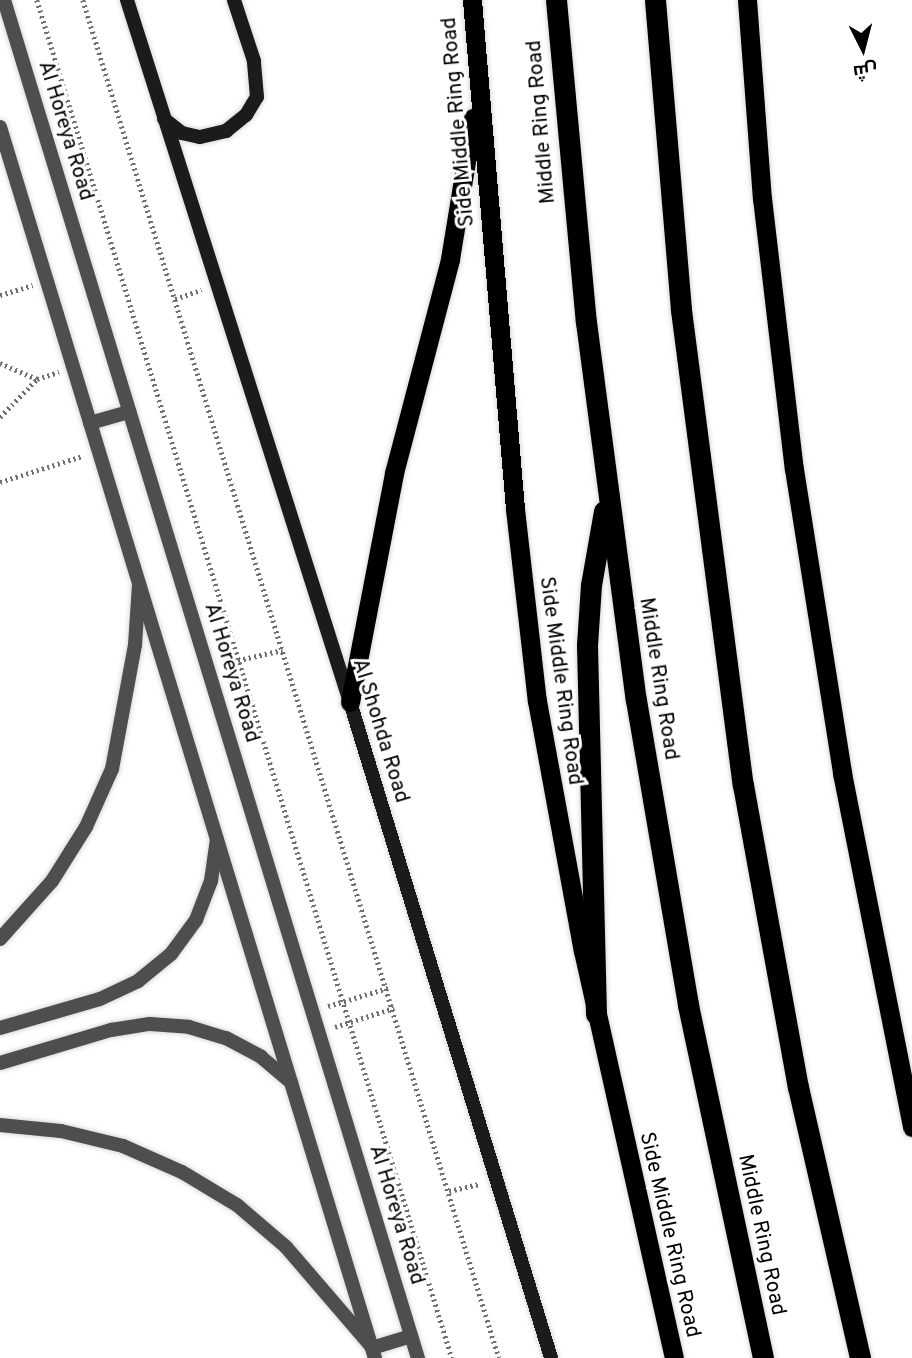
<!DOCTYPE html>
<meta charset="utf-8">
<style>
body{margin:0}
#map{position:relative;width:912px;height:1358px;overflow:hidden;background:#fff;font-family:Overpass,Cairo,sans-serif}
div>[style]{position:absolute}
.path>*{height:4.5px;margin-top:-2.25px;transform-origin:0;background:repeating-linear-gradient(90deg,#707070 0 2px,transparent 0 5.5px)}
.roads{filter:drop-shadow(0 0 2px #dbdbdb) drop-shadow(0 0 2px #dbdbdb)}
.minor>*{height:14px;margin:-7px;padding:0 7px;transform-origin:7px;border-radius:7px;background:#4e4e4e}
.tertiary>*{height:14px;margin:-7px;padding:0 7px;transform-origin:7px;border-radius:7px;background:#4e4e4e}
.secondary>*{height:14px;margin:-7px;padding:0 7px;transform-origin:7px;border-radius:7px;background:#1b1b1b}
.trunk>*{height:19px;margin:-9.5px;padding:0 9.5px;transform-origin:9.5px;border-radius:9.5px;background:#000}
.motorway>*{height:21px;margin:-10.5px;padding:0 10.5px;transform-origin:10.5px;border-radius:10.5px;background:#000}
span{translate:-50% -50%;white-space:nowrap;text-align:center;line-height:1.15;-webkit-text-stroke:6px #fff;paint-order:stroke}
.street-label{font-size:21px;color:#000}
.north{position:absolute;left:828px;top:14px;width:70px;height:70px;-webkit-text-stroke:5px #fff;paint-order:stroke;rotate:174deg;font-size:19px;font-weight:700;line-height:28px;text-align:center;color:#000}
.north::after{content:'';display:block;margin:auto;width:24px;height:32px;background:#000;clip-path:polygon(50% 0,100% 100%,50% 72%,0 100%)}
</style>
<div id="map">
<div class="path">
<div style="left:37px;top:0;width:1420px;rotate:73.01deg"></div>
<div style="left:83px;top:0;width:1420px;rotate:72.97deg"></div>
<div style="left:0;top:295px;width:34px;rotate:-17deg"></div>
<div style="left:175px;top:299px;width:28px;rotate:-19deg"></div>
<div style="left:0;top:363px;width:40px;rotate:23.4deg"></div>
<div style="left:0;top:417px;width:53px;rotate:-45.8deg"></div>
<div style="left:37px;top:379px;width:23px;rotate:-18deg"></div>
<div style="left:0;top:482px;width:87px;rotate:-17.4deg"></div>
<div style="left:222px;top:664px;width:62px;rotate:-13.1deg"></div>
<div style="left:328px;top:1006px;width:63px;rotate:-16.7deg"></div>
<div style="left:335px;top:1027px;width:62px;rotate:-17.9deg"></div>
<div style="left:449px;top:1191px;width:31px;rotate:-13deg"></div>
</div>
<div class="roads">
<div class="minor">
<div style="left:0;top:939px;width:78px;rotate:-48.1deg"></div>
<div style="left:52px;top:881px;width:64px;rotate:-57.8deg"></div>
<div style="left:86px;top:827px;width:64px;rotate:-65.9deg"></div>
<div style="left:112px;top:769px;width:126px;rotate:-79.5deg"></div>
<div style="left:135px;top:645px;width:61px;rotate:-86.2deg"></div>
<div style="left:0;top:1028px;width:104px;rotate:-16.2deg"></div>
<div style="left:100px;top:999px;width:42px;rotate:-25.3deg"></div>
<div style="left:138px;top:981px;width:43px;rotate:-39.3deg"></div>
<div style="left:171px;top:954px;width:42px;rotate:-53.7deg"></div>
<div style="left:196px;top:920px;width:42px;rotate:-69deg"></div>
<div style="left:211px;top:881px;width:42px;rotate:-81.9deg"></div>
<div style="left:0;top:1063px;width:116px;rotate:-16.6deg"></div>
<div style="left:111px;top:1030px;width:39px;rotate:-9deg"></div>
<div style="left:150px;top:1024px;width:39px;rotate:4deg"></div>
<div style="left:189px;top:1027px;width:39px;rotate:17deg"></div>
<div style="left:226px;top:1038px;width:40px;rotate:28deg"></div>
<div style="left:261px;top:1057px;width:39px;rotate:40deg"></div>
<div style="left:0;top:1125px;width:61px;rotate:5.6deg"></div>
<div style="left:61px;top:1131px;width:64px;rotate:13.6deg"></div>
<div style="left:123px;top:1146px;width:64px;rotate:23.8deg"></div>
<div style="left:182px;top:1172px;width:64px;rotate:31deg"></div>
<div style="left:237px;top:1205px;width:65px;rotate:40.6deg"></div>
<div style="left:286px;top:1247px;width:132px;rotate:49.3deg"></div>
</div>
<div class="tertiary">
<div style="left:4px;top:0;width:1420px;rotate:73.05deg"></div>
<div style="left:0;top:127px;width:1287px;rotate:73.06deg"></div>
<div style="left:90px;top:423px;width:41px;rotate:-15.8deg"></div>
<div style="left:372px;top:1348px;width:41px;rotate:-17.1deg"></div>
</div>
<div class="secondary">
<div style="left:127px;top:0;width:737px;rotate:72.38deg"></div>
<div style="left:350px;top:702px;width:686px;rotate:72.96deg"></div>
<div style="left:164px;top:119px;width:23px;rotate:38deg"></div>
<div style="left:182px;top:133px;width:18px;rotate:13deg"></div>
<div style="left:200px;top:137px;width:27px;rotate:-13deg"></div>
<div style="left:226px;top:131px;width:26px;rotate:-39deg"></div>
<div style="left:246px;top:115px;width:21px;rotate:-59deg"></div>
<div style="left:257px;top:97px;width:36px;rotate:-95deg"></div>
<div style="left:254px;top:61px;width:64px;rotate:-108.2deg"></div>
</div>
<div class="trunk">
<div style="left:472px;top:0;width:511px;rotate:85.17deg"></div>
<div style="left:515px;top:509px;width:193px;rotate:83.5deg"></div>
<div style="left:537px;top:701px;width:254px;rotate:79.6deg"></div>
<div style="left:583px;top:951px;width:417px;rotate:77.4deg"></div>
<div style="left:747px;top:0;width:199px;rotate:85.7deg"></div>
<div style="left:762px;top:198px;width:273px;rotate:83.3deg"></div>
<div style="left:794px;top:469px;width:308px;rotate:81deg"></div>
<div style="left:842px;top:773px;width:361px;rotate:78.8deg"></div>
<div style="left:350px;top:702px;width:233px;rotate:-79.1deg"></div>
<div style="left:394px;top:473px;width:221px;rotate:-75.3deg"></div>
<div style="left:450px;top:259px;width:143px;rotate:-80.7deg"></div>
</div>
<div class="motorway">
<div style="left:556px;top:0;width:323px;rotate:84.7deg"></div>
<div style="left:586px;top:322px;width:381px;rotate:82.5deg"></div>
<div style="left:636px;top:700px;width:309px;rotate:80.3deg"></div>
<div style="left:688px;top:1005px;width:361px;rotate:78deg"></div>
<div style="left:655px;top:0;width:311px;rotate:85.2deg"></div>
<div style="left:681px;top:310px;width:479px;rotate:82.6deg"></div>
<div style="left:743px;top:785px;width:307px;rotate:79.7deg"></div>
<div style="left:798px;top:1087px;width:278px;rotate:77.1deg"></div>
<div style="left:596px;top:1014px;width:369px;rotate:-91.4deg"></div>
<div style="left:587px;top:645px;width:60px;rotate:-86.2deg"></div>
<div style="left:591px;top:585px;width:75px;rotate:-80deg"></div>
</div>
</div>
<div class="street-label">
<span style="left:459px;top:122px;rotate:-95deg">Side Middle Ring Road</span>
<span style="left:542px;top:122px;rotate:-95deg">Middle Ring Road</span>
<span style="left:65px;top:131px;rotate:73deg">Al Horeya Road</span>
<span style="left:231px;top:673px;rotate:73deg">Al Horeya Road</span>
<span style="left:658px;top:679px;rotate:81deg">Middle Ring Road</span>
<span style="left:560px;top:681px;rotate:82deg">Side Middle Ring Road</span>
<span style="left:380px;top:731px;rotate:73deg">Al Shohda Road</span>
<span style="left:396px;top:1215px;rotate:73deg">Al Horeya Road</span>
<span style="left:669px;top:1235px;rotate:77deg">Side Middle Ring Road</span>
<span style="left:761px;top:1235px;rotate:78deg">Middle Ring Road</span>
</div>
<div class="north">ش</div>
</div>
